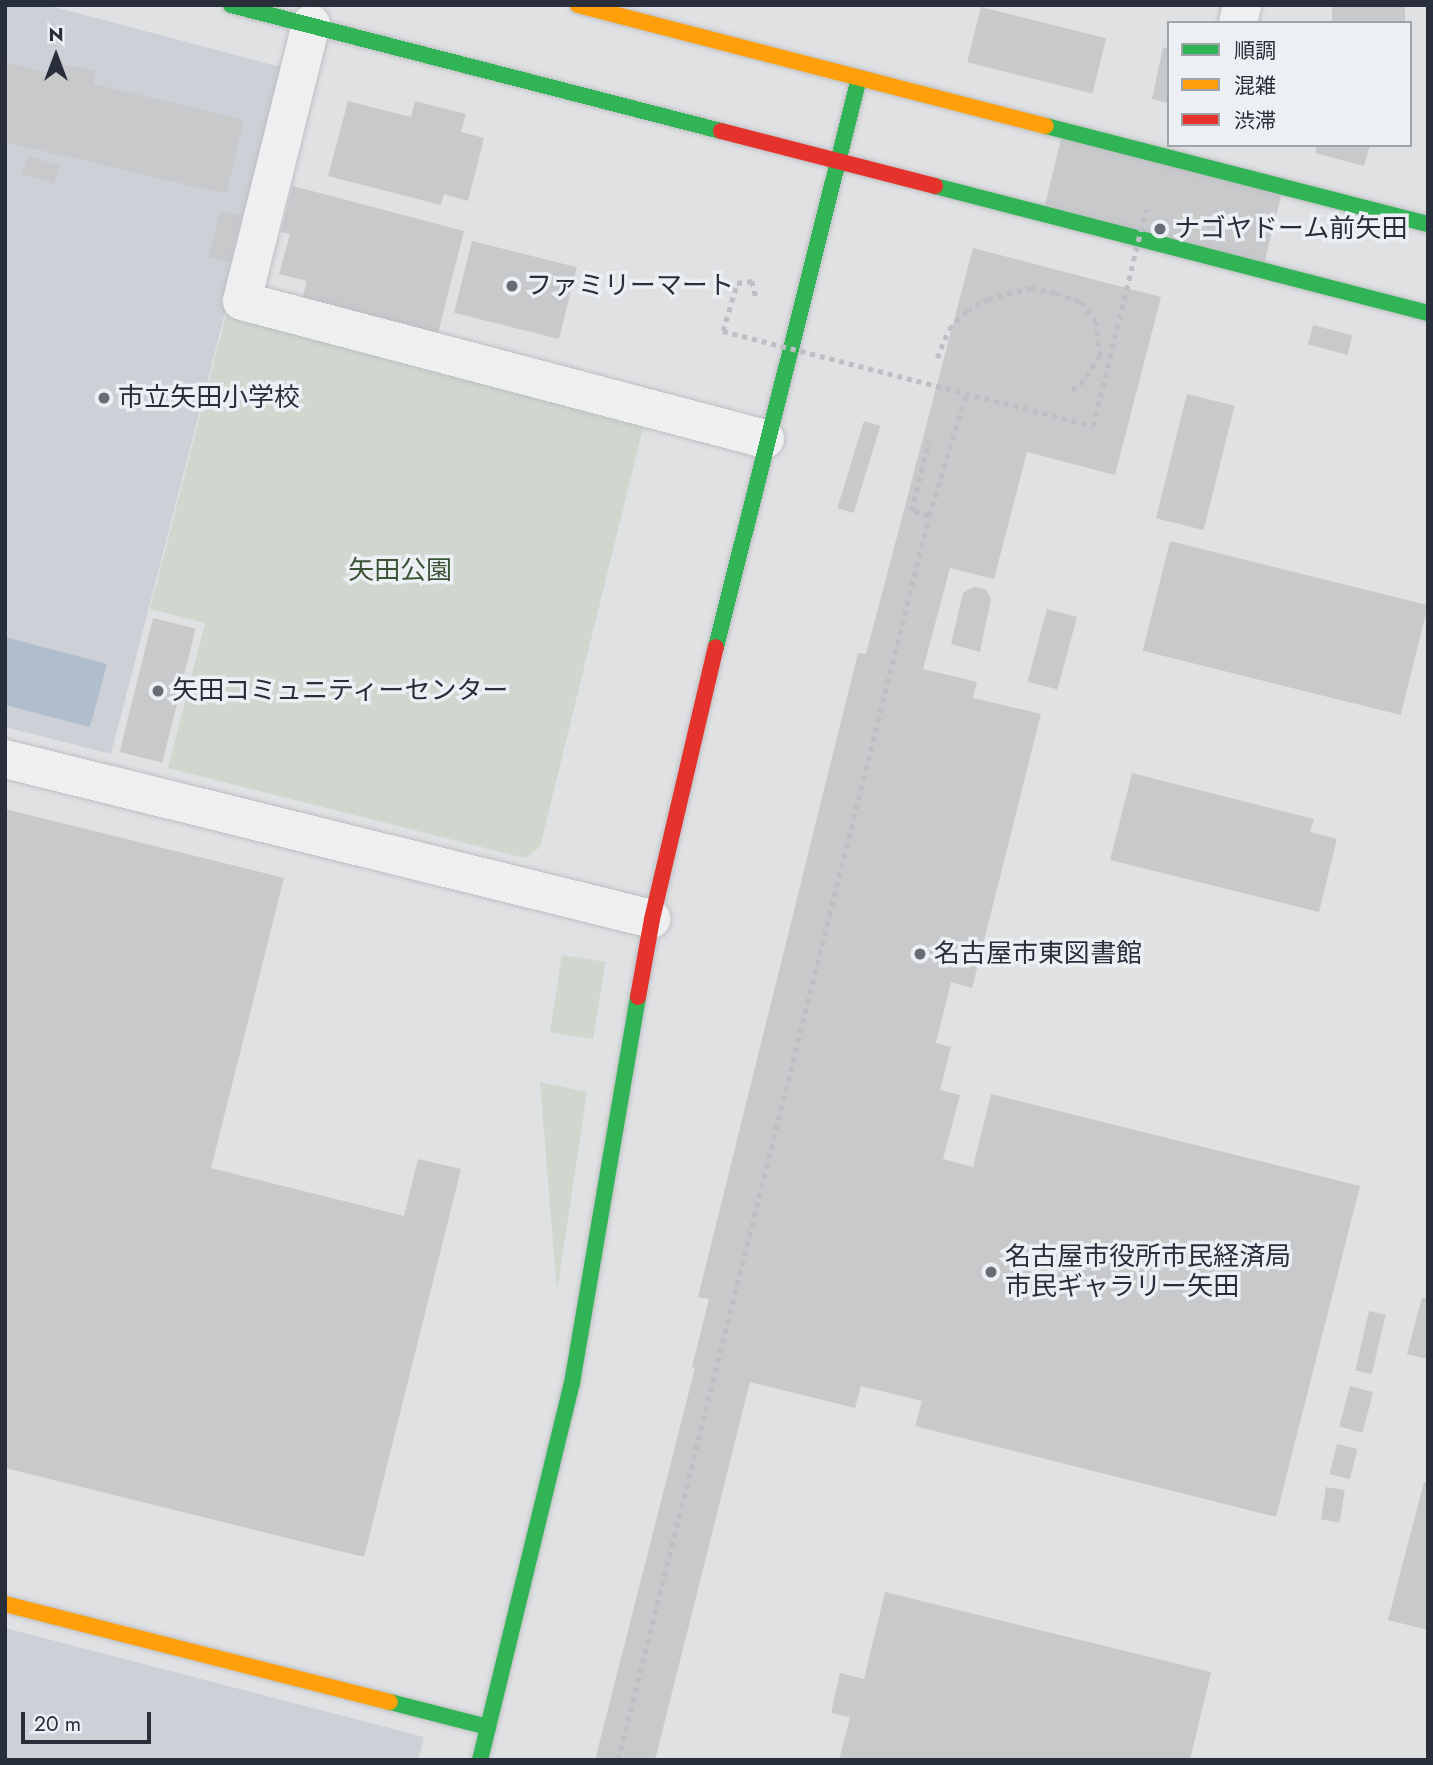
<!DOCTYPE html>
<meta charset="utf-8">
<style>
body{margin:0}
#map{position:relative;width:1433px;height:1765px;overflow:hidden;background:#dfe1e3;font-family:Jost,"Noto Sans JP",sans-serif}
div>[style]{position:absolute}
.built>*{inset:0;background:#cdd0d6}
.green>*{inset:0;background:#cfd7cf;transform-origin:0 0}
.water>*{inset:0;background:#afbdcc}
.building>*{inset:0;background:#c7c9cb;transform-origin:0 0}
.path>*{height:4.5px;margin-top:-2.25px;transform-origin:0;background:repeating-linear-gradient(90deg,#bdbfc3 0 5px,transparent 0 10px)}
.roads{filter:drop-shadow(0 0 2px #bdbfc1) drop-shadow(0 0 2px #bdbfc1)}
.street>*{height:38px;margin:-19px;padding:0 19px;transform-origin:19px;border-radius:19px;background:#eeeff0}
.fast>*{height:16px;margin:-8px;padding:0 8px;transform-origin:8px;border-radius:8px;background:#30b455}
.slow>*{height:16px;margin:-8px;padding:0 8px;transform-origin:8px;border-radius:8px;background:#ff9f0a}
.jam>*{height:16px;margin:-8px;padding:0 8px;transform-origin:8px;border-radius:8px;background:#e5322d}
.path-bridge>*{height:4.5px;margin-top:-2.25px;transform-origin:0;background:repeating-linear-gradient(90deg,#bdbfc3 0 5px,transparent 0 10px)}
.dots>*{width:19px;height:19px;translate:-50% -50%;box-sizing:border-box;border:4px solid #eceff3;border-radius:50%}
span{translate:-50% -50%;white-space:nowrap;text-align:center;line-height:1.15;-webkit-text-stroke:7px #eceff3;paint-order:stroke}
.poi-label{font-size:26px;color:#282e3a}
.left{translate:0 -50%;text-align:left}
.park-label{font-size:26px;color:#3b5437}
.frame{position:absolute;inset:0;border:7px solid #282e3a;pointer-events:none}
.legend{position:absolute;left:1167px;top:21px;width:245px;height:126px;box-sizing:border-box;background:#eceff3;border:2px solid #9ea2a9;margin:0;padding:9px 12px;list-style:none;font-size:21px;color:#282e3a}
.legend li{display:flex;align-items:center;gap:14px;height:35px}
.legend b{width:35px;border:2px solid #9ea2a9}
.north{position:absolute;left:21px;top:21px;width:70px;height:70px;-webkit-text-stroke:5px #eceff3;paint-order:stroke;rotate:0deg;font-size:19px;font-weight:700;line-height:28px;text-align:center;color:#282e3a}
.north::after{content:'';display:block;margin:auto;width:24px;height:32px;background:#282e3a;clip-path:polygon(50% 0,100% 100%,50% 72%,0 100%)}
.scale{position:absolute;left:21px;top:1712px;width:130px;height:32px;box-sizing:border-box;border:4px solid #282e3a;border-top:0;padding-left:9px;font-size:21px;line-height:24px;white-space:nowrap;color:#282e3a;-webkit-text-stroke:5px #eceff3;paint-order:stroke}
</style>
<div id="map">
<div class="built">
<div style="clip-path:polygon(5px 5px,47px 5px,288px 69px,111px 754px,5px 727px)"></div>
<div style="clip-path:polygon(5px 1628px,424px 1737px,418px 1760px,5px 1760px)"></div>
</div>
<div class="green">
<div style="clip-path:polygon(226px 315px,644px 424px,540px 847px,525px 858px,168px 768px,205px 623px,150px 609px)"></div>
<div style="left:562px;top:955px;width:44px;height:78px;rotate:9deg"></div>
<div style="clip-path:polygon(540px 1082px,587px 1092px,557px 1292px)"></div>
</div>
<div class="water">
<div style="clip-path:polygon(5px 637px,107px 664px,90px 727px,5px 705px)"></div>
</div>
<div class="building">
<div style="left:1332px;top:5px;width:73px;height:19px"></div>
<div style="left:981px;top:7px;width:129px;height:57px;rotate:14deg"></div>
<div style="clip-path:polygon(1163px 47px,1169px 49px,1169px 103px,1152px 99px)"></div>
<div style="clip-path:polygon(51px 61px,95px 71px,94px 84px,244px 120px,226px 194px,5px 142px,5px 62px,48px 73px)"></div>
<div style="clip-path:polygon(348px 101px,411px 117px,415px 101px,466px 114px,461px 132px,484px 138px,468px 201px,444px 194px,441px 205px,328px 176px)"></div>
<div style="left:1065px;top:124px;width:227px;height:99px;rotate:14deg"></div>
<div style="clip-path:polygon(1317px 145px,1370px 145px,1364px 166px,1315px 153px)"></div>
<div style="left:28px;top:156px;width:33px;height:19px;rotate:18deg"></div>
<div style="clip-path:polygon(293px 186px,464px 231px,438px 333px,302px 299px,307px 281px,279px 274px,290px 234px,281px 232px)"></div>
<div style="left:220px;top:211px;width:21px;height:48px;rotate:14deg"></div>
<div style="left:472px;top:241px;width:108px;height:74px;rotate:14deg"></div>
<div style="clip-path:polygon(973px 248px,1161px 297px,1115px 475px,1027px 452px,994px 579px,950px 568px,923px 669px,977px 682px,973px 698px,1041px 714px,972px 988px,951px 982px,936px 1043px,951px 1047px,940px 1090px,960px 1095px,943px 1159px,973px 1167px,991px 1094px,1360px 1186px,1276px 1517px,915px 1426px,922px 1401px,861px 1386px,855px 1408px,750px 1382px,655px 1760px,595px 1760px,695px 1368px,692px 1367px,709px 1299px,698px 1297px,858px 653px,866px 654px)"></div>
<div style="left:1313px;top:325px;width:41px;height:20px;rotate:15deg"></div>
<div style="left:1187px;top:394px;width:49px;height:128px;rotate:14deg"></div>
<div style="left:864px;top:421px;width:17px;height:91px;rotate:17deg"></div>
<div style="left:1170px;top:541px;width:266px;height:113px;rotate:14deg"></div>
<div style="clip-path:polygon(974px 587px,986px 589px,991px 599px,980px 652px,951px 644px,963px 593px)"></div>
<div style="left:1047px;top:609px;width:31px;height:75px;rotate:15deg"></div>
<div style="left:153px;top:618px;width:44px;height:138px;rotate:14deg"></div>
<div style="clip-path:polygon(1132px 773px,1314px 819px,1310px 832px,1337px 839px,1319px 912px,1110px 860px)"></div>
<div style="clip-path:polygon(5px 809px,284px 878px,211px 1168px,404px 1216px,418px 1159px,461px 1169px,364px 1557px,5px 1468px)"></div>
<div style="clip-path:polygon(1422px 1297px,1428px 1299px,1428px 1359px,1407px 1354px)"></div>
<div style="left:1369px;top:1311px;width:17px;height:61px;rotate:13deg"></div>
<div style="left:1350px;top:1386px;width:24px;height:42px;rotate:15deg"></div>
<div style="left:1337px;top:1444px;width:21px;height:31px;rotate:14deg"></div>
<div style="clip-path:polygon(1424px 1482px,1428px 1483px,1428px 1630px,1388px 1620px)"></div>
<div style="left:1326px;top:1487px;width:19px;height:33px;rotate:9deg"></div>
<div style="clip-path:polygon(885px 1592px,1211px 1672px,1190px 1760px,839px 1760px,850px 1717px,831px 1713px,840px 1673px,864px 1679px)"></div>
</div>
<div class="path">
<div style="left:723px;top:331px;width:50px;rotate:-73.7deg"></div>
<div style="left:737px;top:283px;width:15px;rotate:-8deg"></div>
<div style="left:752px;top:281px;width:16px;rotate:76deg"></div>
<div style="left:937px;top:358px;width:31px;rotate:-68deg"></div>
<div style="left:949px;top:329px;width:25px;rotate:-45deg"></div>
<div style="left:967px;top:311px;width:24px;rotate:-30deg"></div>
<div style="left:988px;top:299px;width:44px;rotate:-14.3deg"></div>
<div style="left:1031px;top:288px;width:25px;rotate:11deg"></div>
<div style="left:1056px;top:293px;width:27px;rotate:20deg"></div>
<div style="left:1081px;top:302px;width:24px;rotate:52deg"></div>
<div style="left:1096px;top:321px;width:35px;rotate:83deg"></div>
<div style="left:1100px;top:356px;width:30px;rotate:123deg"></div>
<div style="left:1084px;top:381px;width:19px;rotate:141deg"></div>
<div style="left:929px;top:516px;width:19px;rotate:-164deg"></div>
<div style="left:911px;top:511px;width:72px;rotate:-75.6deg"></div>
<div style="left:618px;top:1760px;width:1282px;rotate:-75.96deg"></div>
<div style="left:929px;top:516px;width:127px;rotate:-73.1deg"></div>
</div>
<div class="roads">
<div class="street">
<div style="left:1238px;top:23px;width:18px;rotate:-77deg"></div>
<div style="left:311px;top:24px;width:285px;rotate:104deg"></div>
<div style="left:242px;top:301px;width:541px;rotate:14.78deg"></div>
<div style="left:5px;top:759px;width:666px;rotate:13.89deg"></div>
</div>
<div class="fast">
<div style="left:231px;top:5px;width:506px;rotate:14.42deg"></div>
<div style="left:1046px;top:126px;width:394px;rotate:14.4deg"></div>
<div style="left:935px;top:186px;width:509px;rotate:14.45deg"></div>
<div style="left:716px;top:647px;width:587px;rotate:-75.89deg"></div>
<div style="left:390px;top:1702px;width:101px;rotate:14.3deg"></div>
<div style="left:480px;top:1760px;width:388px;rotate:-76.3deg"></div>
<div style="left:572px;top:1383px;width:392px;rotate:-80.3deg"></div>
</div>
<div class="slow">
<div style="left:578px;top:5px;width:483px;rotate:14.5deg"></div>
<div style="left:5px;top:1604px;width:397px;rotate:14.3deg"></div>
</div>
<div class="jam">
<div style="left:721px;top:131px;width:221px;rotate:14.4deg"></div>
<div style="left:638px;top:997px;width:79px;rotate:-79.8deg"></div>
<div style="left:652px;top:919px;width:279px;rotate:-76.8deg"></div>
</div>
</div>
<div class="path-bridge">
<div style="left:723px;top:331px;width:382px;rotate:14.4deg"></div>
<div style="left:1093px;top:426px;width:223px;rotate:-76.3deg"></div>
</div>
<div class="dots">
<div style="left:1160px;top:229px;background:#686d75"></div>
<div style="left:512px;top:286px;background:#686d75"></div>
<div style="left:104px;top:398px;background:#686d75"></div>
<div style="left:158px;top:691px;background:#686d75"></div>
<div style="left:920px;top:954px;background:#686d75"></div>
<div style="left:991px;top:1272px;background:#686d75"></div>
</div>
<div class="poi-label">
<span class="left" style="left:1174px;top:229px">ナゴヤドーム前矢田</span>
<span class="left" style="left:526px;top:286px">ファミリーマート</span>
<span class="left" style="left:118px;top:398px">市立矢田小学校</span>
<span class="left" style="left:172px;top:691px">矢田コミュニティーセンター</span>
<span class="left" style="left:934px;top:954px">名古屋市東図書館</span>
<span class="left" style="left:1005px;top:1272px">名古屋市役所市民経済局<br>市民ギャラリー矢田</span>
</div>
<div class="park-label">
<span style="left:400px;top:571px">矢田公園</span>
</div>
<div class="frame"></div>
<ul class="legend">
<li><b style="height:9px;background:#30b455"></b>順調</li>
<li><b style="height:9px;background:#ff9f0a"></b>混雑</li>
<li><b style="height:9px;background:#e5322d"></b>渋滞</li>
</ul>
<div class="north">N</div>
<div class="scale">20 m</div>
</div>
